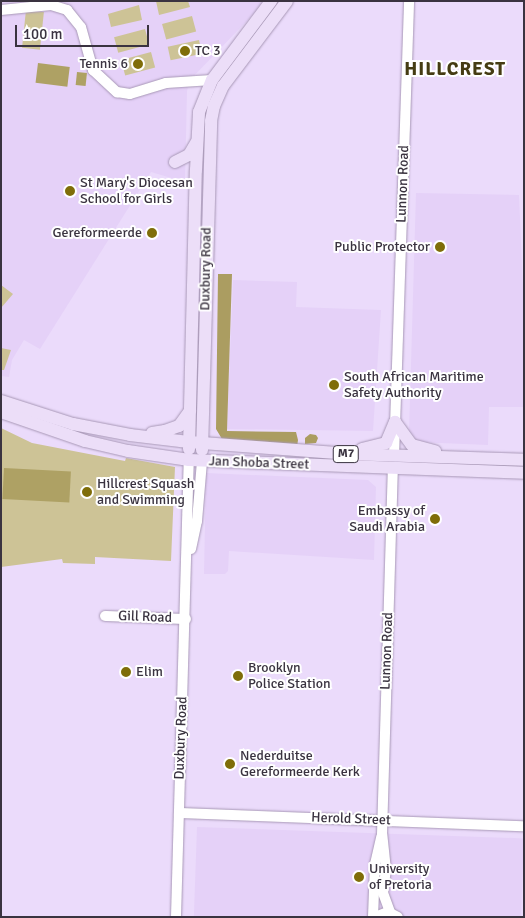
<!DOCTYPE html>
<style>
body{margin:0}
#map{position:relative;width:525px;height:918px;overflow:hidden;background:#ebdbfb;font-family:Signika,sans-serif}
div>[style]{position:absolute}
.built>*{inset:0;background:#e5d1f8;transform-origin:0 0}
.green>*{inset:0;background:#cdc396;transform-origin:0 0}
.forest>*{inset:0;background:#ab9d61}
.water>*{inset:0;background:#aea164;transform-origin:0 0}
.roads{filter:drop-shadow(0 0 1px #a898b6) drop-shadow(0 0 1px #a898b6)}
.minor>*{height:10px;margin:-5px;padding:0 5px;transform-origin:5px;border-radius:5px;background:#fff}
.major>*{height:12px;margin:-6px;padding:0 6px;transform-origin:6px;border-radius:6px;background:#ecdef8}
.dots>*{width:14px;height:14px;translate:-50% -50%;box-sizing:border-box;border:2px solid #fff;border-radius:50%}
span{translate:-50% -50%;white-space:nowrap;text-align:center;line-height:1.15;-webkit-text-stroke:4px #fff;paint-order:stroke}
.shield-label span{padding:1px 4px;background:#fff;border:1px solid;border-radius:4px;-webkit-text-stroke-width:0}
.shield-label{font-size:12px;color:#3a3340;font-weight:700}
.poi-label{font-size:14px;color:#3a3340}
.left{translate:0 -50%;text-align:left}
.right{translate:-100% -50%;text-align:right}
.street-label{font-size:14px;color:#3a3340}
.district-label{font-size:19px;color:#453c13;font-weight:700;letter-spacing:1px}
.frame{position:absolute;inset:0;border:2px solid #3a3340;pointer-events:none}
.scale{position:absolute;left:15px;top:25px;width:134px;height:22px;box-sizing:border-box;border:2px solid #3a3340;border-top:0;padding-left:6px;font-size:15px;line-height:18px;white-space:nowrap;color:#3a3340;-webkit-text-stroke:4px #fff;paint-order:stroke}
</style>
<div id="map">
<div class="built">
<div style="clip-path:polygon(1px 1px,266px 1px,190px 80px,187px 91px,185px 182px,151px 172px,40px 349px,24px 340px,12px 360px,9px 377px,1px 376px)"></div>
<div style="clip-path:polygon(416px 193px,519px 195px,524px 314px,524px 407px,489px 407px,488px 445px,416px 442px,409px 433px)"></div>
<div style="clip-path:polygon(233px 280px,297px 282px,296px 307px,381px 310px,373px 431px,227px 429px)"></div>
<div style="clip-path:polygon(206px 473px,368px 480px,376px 487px,374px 560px,229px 551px,228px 571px,225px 574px,204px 574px)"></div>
<div style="left:197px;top:827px;width:327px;height:90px;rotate:2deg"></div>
</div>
<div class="green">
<div style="clip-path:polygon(156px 1px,188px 1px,190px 7px,159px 15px)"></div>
<div style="clip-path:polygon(139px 5px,142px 20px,111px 27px,108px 14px)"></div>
<div style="left:26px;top:10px;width:18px;height:38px;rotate:6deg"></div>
<div style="left:192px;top:16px;width:16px;height:31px;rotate:75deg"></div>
<div style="left:145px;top:29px;width:16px;height:32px;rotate:75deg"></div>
<div style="left:199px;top:40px;width:14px;height:32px;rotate:78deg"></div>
<div style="left:151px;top:52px;width:16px;height:31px;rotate:75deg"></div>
<div style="clip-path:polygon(1px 285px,13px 294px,1px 308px)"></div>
<div style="clip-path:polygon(1px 348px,11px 350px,4px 370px,1px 370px)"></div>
<div style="clip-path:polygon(1px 428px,32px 443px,125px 461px,126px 458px,175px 467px,171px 561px,95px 557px,95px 564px,63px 563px,62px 559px,1px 567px)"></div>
</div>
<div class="forest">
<div style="clip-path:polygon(218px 274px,232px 274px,227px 431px,296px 432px,298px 440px,297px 447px,222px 439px,216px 429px)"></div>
<div style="clip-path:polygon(310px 434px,316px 435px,318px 438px,316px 443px,305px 444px,305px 438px)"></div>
</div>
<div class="water">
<div style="left:38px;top:63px;width:32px;height:20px;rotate:7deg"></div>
<div style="left:77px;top:72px;width:10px;height:13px;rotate:6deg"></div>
<div style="left:4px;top:468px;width:67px;height:31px;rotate:3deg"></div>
</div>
<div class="roads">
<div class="minor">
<div style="left:1px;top:10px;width:50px;rotate:-5.7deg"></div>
<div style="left:51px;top:5px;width:17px;rotate:17deg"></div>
<div style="left:67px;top:10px;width:22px;rotate:51deg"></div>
<div style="left:81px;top:27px;width:45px;rotate:74.4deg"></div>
<div style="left:93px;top:70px;width:33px;rotate:43deg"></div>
<div style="left:117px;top:92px;width:13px;rotate:9deg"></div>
<div style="left:130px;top:94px;width:38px;rotate:-17deg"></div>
<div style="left:166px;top:83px;width:46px;rotate:-3.7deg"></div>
<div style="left:394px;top:456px;width:455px;rotate:-88.1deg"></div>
<div style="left:191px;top:549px;width:29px;rotate:-78deg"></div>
<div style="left:197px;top:521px;width:60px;rotate:-85.2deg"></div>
<div style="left:105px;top:616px;width:81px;rotate:2.1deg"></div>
<div style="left:179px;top:813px;width:345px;rotate:2.2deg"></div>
<div style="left:390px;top:912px;width:20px;rotate:-110deg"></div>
<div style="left:383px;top:893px;width:23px;rotate:-83deg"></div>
<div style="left:386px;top:870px;width:36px;rotate:-96deg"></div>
<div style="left:382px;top:834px;width:365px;rotate:-88.3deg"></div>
<div style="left:176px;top:917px;width:457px;rotate:-88.4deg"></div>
<div style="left:373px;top:917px;width:53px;rotate:-87.8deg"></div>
<div style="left:375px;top:864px;width:28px;rotate:-77deg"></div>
<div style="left:375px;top:917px;width:14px;rotate:-21deg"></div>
<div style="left:388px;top:912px;width:11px;rotate:27deg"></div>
</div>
<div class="major">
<div style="left:175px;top:162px;width:16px;rotate:-27deg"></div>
<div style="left:189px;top:155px;width:14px;rotate:-60deg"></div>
<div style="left:1px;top:401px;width:76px;rotate:17.7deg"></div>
<div style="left:73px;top:424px;width:58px;rotate:10.9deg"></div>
<div style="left:130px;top:435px;width:59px;rotate:6.8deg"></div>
<div style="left:189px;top:442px;width:158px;rotate:4.3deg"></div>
<div style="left:347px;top:454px;width:177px;rotate:1.9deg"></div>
<div style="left:1px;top:412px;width:89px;rotate:19deg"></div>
<div style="left:85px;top:441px;width:44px;rotate:13.1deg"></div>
<div style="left:128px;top:451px;width:62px;rotate:8.4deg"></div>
<div style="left:189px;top:460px;width:335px;rotate:2.2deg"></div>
<div style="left:395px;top:422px;width:29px;rotate:54deg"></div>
<div style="left:412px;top:445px;width:24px;rotate:15deg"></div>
<div style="left:152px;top:433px;width:13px;rotate:-9deg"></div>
<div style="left:165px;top:431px;width:15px;rotate:-20deg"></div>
<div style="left:179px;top:426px;width:19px;rotate:-54deg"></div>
<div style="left:189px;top:449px;width:279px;rotate:-88.6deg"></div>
<div style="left:196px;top:170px;width:58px;rotate:-87deg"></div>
<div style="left:199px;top:112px;width:35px;rotate:-68deg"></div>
<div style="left:212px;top:80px;width:99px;rotate:-53.2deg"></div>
<div style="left:362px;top:449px;width:25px;rotate:-14deg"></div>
<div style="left:386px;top:443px;width:23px;rotate:-67deg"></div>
<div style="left:202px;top:450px;width:329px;rotate:-88.4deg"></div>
<div style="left:211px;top:121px;width:15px;rotate:-79deg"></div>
<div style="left:214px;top:106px;width:22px;rotate:-66deg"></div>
<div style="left:223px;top:86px;width:106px;rotate:-53deg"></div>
</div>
</div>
<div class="dots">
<div style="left:185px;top:51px;background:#7f6d09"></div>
<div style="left:138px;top:64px;background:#7f6d09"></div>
<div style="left:70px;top:191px;background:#7f6d09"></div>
<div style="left:152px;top:233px;background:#7f6d09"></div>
<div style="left:440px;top:247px;background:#7f6d09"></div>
<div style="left:334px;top:385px;background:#7f6d09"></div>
<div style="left:87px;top:492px;background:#7f6d09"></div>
<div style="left:435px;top:519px;background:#7f6d09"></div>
<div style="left:126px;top:672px;background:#7f6d09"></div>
<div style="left:238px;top:676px;background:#7f6d09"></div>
<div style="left:230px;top:764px;background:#7f6d09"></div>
<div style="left:359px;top:877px;background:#7f6d09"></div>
</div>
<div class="shield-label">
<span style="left:346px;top:454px">M7</span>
</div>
<div class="poi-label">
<span class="left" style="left:195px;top:51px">TC 3</span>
<span class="right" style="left:128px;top:64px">Tennis 6</span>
<span class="left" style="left:80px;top:191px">St Mary's Diocesan<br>School for Girls</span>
<span class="right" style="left:142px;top:233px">Gereformeerde</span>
<span class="right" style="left:430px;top:247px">Public Protector</span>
<span class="left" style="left:344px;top:385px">South African Maritime<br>Safety Authority</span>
<span class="left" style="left:97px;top:492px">Hillcrest Squash<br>and Swimming</span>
<span class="right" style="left:425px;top:519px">Embassy of<br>Saudi Arabia</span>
<span class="left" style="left:248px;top:676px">Brooklyn<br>Police Station</span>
<span class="left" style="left:136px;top:672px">Elim</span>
<span class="left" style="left:240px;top:764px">Nederduitse<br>Gereformeerde Kerk</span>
<span class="left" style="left:369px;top:877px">University<br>of Pretoria</span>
</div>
<div class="street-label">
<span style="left:403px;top:184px;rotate:-88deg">Lunnon Road</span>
<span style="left:206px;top:269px;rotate:-89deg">Duxbury Road</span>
<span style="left:259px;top:463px;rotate:2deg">Jan Shoba Street</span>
<span style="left:145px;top:617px;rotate:2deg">Gill Road</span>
<span style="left:387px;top:651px;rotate:-88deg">Lunnon Road</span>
<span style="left:181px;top:738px;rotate:-88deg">Duxbury Road</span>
<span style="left:351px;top:819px;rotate:2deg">Herold Street</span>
</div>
<div class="district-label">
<span style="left:455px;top:70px">HILLCREST</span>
</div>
<div class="frame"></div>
<div class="scale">100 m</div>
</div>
